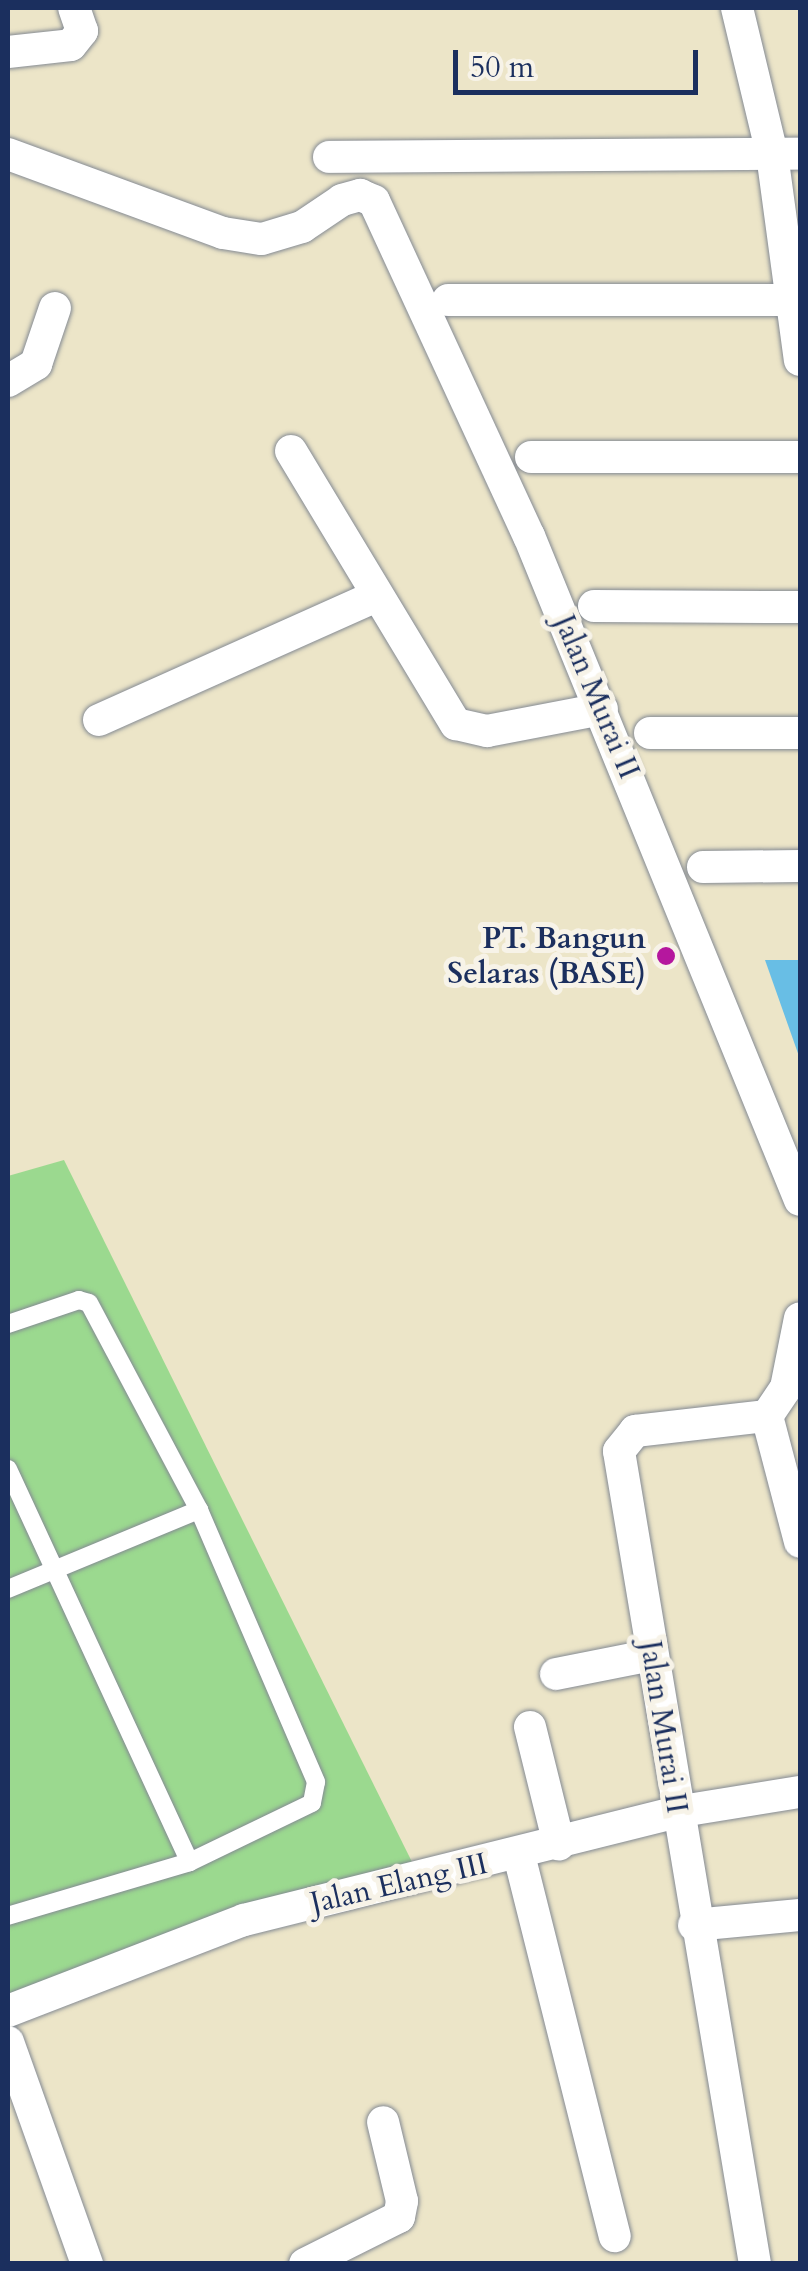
<!DOCTYPE html>
<style>
body{margin:0}
#map{position:relative;width:808px;height:2271px;overflow:hidden;background:#ece5c8;font-family:Cardo,serif}
div>[style]{position:absolute}
.green>*{inset:0;background:#9bd98f}
.water>*{inset:0;background:#68bee5}
.roads{filter:drop-shadow(0 0 2px #848a93) drop-shadow(0 0 2px #848a93)}
.lane>*{height:18px;margin:-9px;padding:0 9px;transform-origin:9px;border-radius:9px;background:#fff}
.street>*{height:32px;margin:-16px;padding:0 16px;transform-origin:16px;border-radius:16px;background:#fff}
.dots>*{width:28px;height:28px;translate:-50% -50%;box-sizing:border-box;border:5px solid #f7f3e8;border-radius:50%}
span{translate:-50% -50%;white-space:nowrap;text-align:center;line-height:1.15;-webkit-text-stroke:10px #f7f3e8;paint-order:stroke}
.street-label{font-size:30px;color:#1b2f5e}
.poi-label{font-size:30px;color:#1b2f5e;font-weight:700}
.right{translate:-100% -50%;text-align:right}
.frame{position:absolute;inset:0;border:10px solid #1b2f5e;pointer-events:none}
.scale{position:absolute;left:453px;top:50px;width:245px;height:45px;box-sizing:border-box;border:5px solid #1b2f5e;border-top:0;padding-left:12px;font-size:30px;line-height:35px;white-space:nowrap;color:#1b2f5e;-webkit-text-stroke:8px #f7f3e8;paint-order:stroke}
</style>
<div id="map">
<div class="green">
<div style="clip-path:polygon(64px 1160px,414px 1866px,8px 2007px,8px 1176px)"></div>
</div>
<div class="water">
<div style="clip-path:polygon(765px 960px,800px 960px,800px 1059px)"></div>
</div>
<div class="roads">
<div class="lane">
<div style="left:8px;top:1324px;width:75px;rotate:-18.7deg"></div>
<div style="left:79px;top:1300px;width:10px;rotate:17deg"></div>
<div style="left:89px;top:1303px;width:234px;rotate:62deg"></div>
<div style="left:199px;top:1510px;width:296px;rotate:66.7deg"></div>
<div style="left:316px;top:1782px;width:21px;rotate:101deg"></div>
<div style="left:312px;top:1803px;width:136px;rotate:154.2deg"></div>
<div style="left:190px;top:1862px;width:190px;rotate:163.5deg"></div>
<div style="left:8px;top:1469px;width:433px;rotate:65.2deg"></div>
<div style="left:8px;top:1589px;width:207px;rotate:-22.5deg"></div>
</div>
<div class="street">
<div style="left:737px;top:8px;width:150px;rotate:76.5deg"></div>
<div style="left:772px;top:154px;width:208px;rotate:82.3deg"></div>
<div style="left:8px;top:52px;width:63px;rotate:-6.3deg"></div>
<div style="left:71px;top:45px;width:18px;rotate:-52deg"></div>
<div style="left:82px;top:31px;width:24px;rotate:-109deg"></div>
<div style="left:8px;top:154px;width:229px;rotate:20.2deg"></div>
<div style="left:223px;top:233px;width:39px;rotate:9deg"></div>
<div style="left:262px;top:239px;width:42px;rotate:-16.7deg"></div>
<div style="left:302px;top:227px;width:48px;rotate:-34deg"></div>
<div style="left:342px;top:200px;width:19px;rotate:-16deg"></div>
<div style="left:360px;top:195px;width:15px;rotate:23deg"></div>
<div style="left:374px;top:201px;width:369px;rotate:65.2deg"></div>
<div style="left:529px;top:536px;width:717px;rotate:67.8deg"></div>
<div style="left:329px;top:157px;width:471px;rotate:-0.4deg"></div>
<div style="left:448px;top:300px;width:352px"></div>
<div style="left:8px;top:381px;width:33px;rotate:-31deg"></div>
<div style="left:36px;top:364px;width:59px;rotate:-71.3deg"></div>
<div style="left:291px;top:451px;width:319px;rotate:58.9deg"></div>
<div style="left:456px;top:724px;width:32px;rotate:13deg"></div>
<div style="left:487px;top:731px;width:117px;rotate:-10.8deg"></div>
<div style="left:531px;top:457px;width:269px"></div>
<div style="left:594px;top:606px;width:206px;rotate:0.3deg"></div>
<div style="left:99px;top:720px;width:301px;rotate:-24.1deg"></div>
<div style="left:650px;top:733px;width:150px"></div>
<div style="left:703px;top:867px;width:97px;rotate:-0.6deg"></div>
<div style="left:767px;top:1416px;width:130px;rotate:75.3deg"></div>
<div style="left:556px;top:1674px;width:98px;rotate:-11.2deg"></div>
<div style="left:530px;top:1727px;width:121px;rotate:76.1deg"></div>
<div style="left:519px;top:1855px;width:393px;rotate:75.9deg"></div>
<div style="left:694px;top:1925px;width:106px;rotate:-5.4deg"></div>
<div style="left:8px;top:2011px;width:253px;rotate:-21.1deg"></div>
<div style="left:244px;top:1920px;width:445px;rotate:-14deg"></div>
<div style="left:676px;top:1812px;width:126px;rotate:-9.2deg"></div>
<div style="left:8px;top:2042px;width:236px;rotate:70.4deg"></div>
<div style="left:305px;top:2264px;width:105px;rotate:-26.6deg"></div>
<div style="left:399px;top:2217px;width:16px;rotate:-79deg"></div>
<div style="left:402px;top:2201px;width:81px;rotate:-103.5deg"></div>
<div style="left:755px;top:2264px;width:824px;rotate:-99.5deg"></div>
<div style="left:619px;top:1451px;width:26px;rotate:-51deg"></div>
<div style="left:635px;top:1431px;width:133px;rotate:-6.5deg"></div>
<div style="left:767px;top:1416px;width:34px;rotate:-56deg"></div>
<div style="left:786px;top:1388px;width:71px;rotate:-78.7deg"></div>
</div>
</div>
<div class="dots">
<div style="left:666px;top:956px;background:#b5179e"></div>
</div>
<div class="street-label">
<span style="left:596px;top:697px;rotate:67deg">Jalan Murai II</span>
<span style="left:663px;top:1727px;rotate:81deg">Jalan Murai II</span>
<span style="left:399px;top:1884px;rotate:-13deg">Jalan Elang III</span>
</div>
<div class="poi-label">
<span class="right" style="left:646px;top:956px">PT. Bangun<br>Selaras (BASE)</span>
</div>
<div class="frame"></div>
<div class="scale">50 m</div>
</div>
